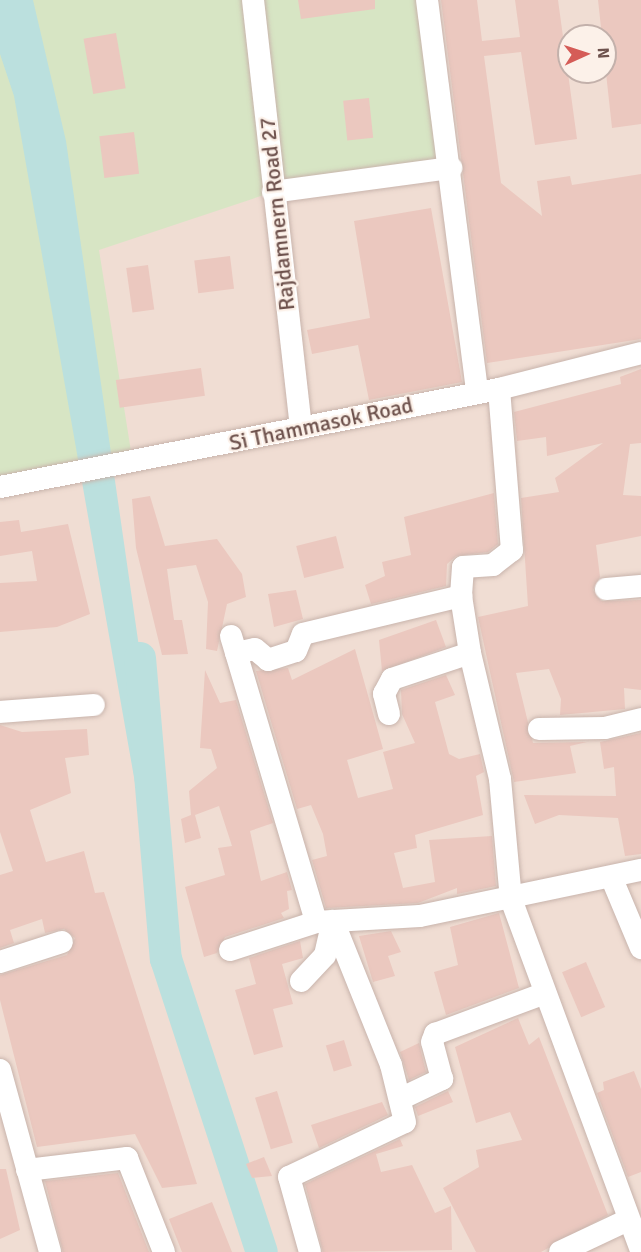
<!DOCTYPE html>
<style>
body{margin:0}
#map{position:relative;width:641px;height:1252px;overflow:hidden;background:#f9ede4;font-family:Signika,sans-serif}
div>[style]{position:absolute}
.residential>*{inset:0;background:#f0ddd3}
.green>*{inset:0;background:#d7e5c4}
.water>*{inset:0;background:#bbe0de}
.river>*{height:32px;margin:-16px;padding:0 16px;transform-origin:16px;border-radius:16px;background:#bbe0de}
.building>*{inset:0;background:#ebc8bf;transform-origin:0 0}
.roads{filter:drop-shadow(0 0 2px #c8b4ac) drop-shadow(0 0 2px #c8b4ac)}
.minor>*{height:22px;margin:-11px;padding:0 11px;transform-origin:11px;border-radius:11px;background:#fff}
span{translate:-50% -50%;white-space:nowrap;text-align:center;line-height:1.15;-webkit-text-stroke:4.5px #fcf1e9;paint-order:stroke}
.street-label{font-size:22px;color:#6e524d}
.north{position:absolute;left:557px;top:24px;width:60px;height:60px;box-sizing:border-box;background:#fcf1e9;border:2px solid #c3b1ab;border-radius:50%;rotate:87deg;font-size:16px;font-weight:700;line-height:24px;text-align:center;color:#6e524d}
.north::after{content:'';display:block;margin:auto;width:21px;height:27px;background:#d55c57;clip-path:polygon(50% 0,100% 100%,50% 72%,0 100%)}
</style>
<div id="map">
<div class="residential">
<div style="clip-path:polygon(evenodd,0 0,641px 0,641px 1252px,0 1252px,0 0,569px 36px,605px 36px,605px 72px,569px 72px,569px 36px)"></div>
</div>
<div class="green">
<div style="clip-path:polygon(0 0,427px 0,451px 168px,273px 192px,99px 250px,133px 464px,0 487px)"></div>
</div>
<div class="water">
<div style="clip-path:polygon(0 0,33px 0,66px 141px,139px 647px,166px 959px,14px 96px,0 54px)"></div>
</div>
<div class="river">
<div style="left:140px;top:658px;width:302px;rotate:85.1deg"></div>
<div style="left:166px;top:959px;width:308px;rotate:71.9deg"></div>
</div>
<div class="building">
<div style="clip-path:polygon(298px 0,375px 0,375px 9px,301px 19px)"></div>
<div style="clip-path:polygon(441px 0,477px 0,482px 41px,520px 37px,515px 0,558px 0,577px 139px,535px 145px,521px 52px,484px 56px,501px 183px,542px 216px,537px 181px,570px 176px,572px 185px,641px 174px,641px 339px,487px 363px)"></div>
<div style="clip-path:polygon(598px 0,641px 0,641px 124px,612px 128px)"></div>
<div style="left:116px;top:33px;width:56px;height:33px;rotate:80deg"></div>
<div style="left:369px;top:98px;width:40px;height:26px;rotate:84deg"></div>
<div style="left:134px;top:132px;width:42px;height:35px;rotate:83deg"></div>
<div style="clip-path:polygon(431px 208px,462px 382px,369px 400px,358px 345px,312px 354px,307px 330px,370px 318px,354px 221px)"></div>
<div style="left:230px;top:256px;width:33px;height:36px;rotate:83deg"></div>
<div style="left:148px;top:265px;width:45px;height:22px;rotate:82deg"></div>
<div style="left:201px;top:368px;width:28px;height:86px;rotate:82deg"></div>
<div style="clip-path:polygon(641px 369px,641px 443px,630px 444px,623px 495px,641px 496px,641px 536px,596px 545px,600px 577px,593px 590px,601px 601px,641px 600px,641px 690px,624px 688px,625px 709px,560px 715px,561px 699px,549px 669px,516px 673px,533px 743px,587px 742px,570px 746px,576px 773px,514px 782px,478px 617px,528px 606px,521px 498px,559px 492px,555px 478px,603px 443px,547px 456px,546px 437px,517px 441px,514px 412px,621px 384px,620px 377px)"></div>
<div style="clip-path:polygon(494px 493px,498px 544px,488px 552px,456px 556px,447px 564px,446px 586px,371px 604px,365px 585px,385px 576px,382px 562px,411px 555px,404px 517px)"></div>
<div style="clip-path:polygon(150px 496px,165px 546px,217px 539px,242px 574px,246px 597px,227px 604px,217px 651px,206px 649px,208px 602px,196px 565px,167px 569px,174px 620px,182px 620px,188px 654px,162px 655px,136px 548px,132px 499px)"></div>
<div style="clip-path:polygon(19px 520px,21px 532px,68px 524px,90px 614px,57px 627px,0 632px,0 583px,37px 581px,32px 551px,0 556px,0 522px)"></div>
<div style="left:336px;top:536px;width:33px;height:41px;rotate:76deg"></div>
<div style="clip-path:polygon(296px 590px,303px 619px,274px 627px,268px 594px)"></div>
<div style="clip-path:polygon(436px 620px,446px 647px,382px 671px,379px 640px)"></div>
<div style="clip-path:polygon(355px 649px,383px 749px,347px 760px,358px 798px,393px 789px,383px 752px,415px 743px,402px 714px,401px 690px,446px 675px,455px 695px,435px 702px,449px 754px,459px 759px,480px 754px,484px 772px,476px 776px,483px 815px,415px 835px,417px 848px,394px 853px,403px 888px,435px 882px,429px 840px,492px 836px,496px 886px,457px 894px,457px 888px,418px 903px,326px 908px,312px 860px,327px 856px,323px 834px,311px 805px,297px 809px,256px 671px,288px 668px,292px 680px)"></div>
<div style="clip-path:polygon(205px 670px,220px 703px,236px 700px,273px 823px,250px 831px,261px 881px,287px 872px,292px 890px,287px 891px,289px 909px,281px 913px,284px 918px,225px 937px,217px 953px,204px 957px,185px 887px,225px 875px,218px 848px,232px 846px,219px 806px,195px 815px,201px 838px,185px 843px,181px 819px,191px 815px,189px 791px,217px 768px,211px 749px,200px 748px)"></div>
<div style="clip-path:polygon(0 725px,22px 732px,87px 729px,89px 755px,65px 758px,71px 793px,30px 810px,46px 862px,84px 851px,95px 893px,104px 892px,197px 1184px,162px 1188px,135px 1134px,37px 1147px,0 1000px,0 975px,67px 955px,75px 938px,64px 929px,45px 933px,42px 919px,10px 930px,14px 943px,0 948px,0 875px,13px 871px,0 832px)"></div>
<div style="clip-path:polygon(641px 733px,641px 854px,625px 856px,618px 818px,559px 815px,535px 824px,524px 795px,616px 796px,614px 767px,604px 769px,600px 742px)"></div>
<div style="clip-path:polygon(499px 913px,519px 988px,446px 1015px,434px 972px,458px 965px,450px 927px)"></div>
<div style="clip-path:polygon(391px 931px,401px 952px,388px 956px,395px 976px,373px 982px,359px 936px)"></div>
<div style="clip-path:polygon(300px 941px,303px 958px,282px 964px,293px 1004px,273px 1009px,283px 1047px,254px 1055px,235px 990px,256px 984px,249px 958px)"></div>
<div style="left:586px;top:962px;width:49px;height:26px;rotate:67deg"></div>
<div style="clip-path:polygon(518px 1018px,529px 1045px,539px 1037px,608px 1215px,541px 1252px,476px 1252px,443px 1188px,479px 1167px,476px 1150px,522px 1140px,510px 1112px,476px 1123px,455px 1047px)"></div>
<div style="left:344px;top:1040px;width:27px;height:19px;rotate:73deg"></div>
<div style="clip-path:polygon(419px 1043px,426px 1072px,409px 1080px,400px 1052px)"></div>
<div style="clip-path:polygon(634px 1071px,641px 1089px,641px 1172px,628px 1177px,597px 1093px,604px 1090px,603px 1082px)"></div>
<div style="left:277px;top:1091px;width:54px;height:23px;rotate:73deg"></div>
<div style="clip-path:polygon(448px 1091px,453px 1102px,418px 1116px,415px 1107px)"></div>
<div style="clip-path:polygon(382px 1102px,388px 1115px,319px 1148px,311px 1125px)"></div>
<div style="clip-path:polygon(400px 1139px,403px 1146px,376px 1154px,381px 1172px,412px 1165px,435px 1213px,451px 1206px,452px 1250px,323px 1252px,305px 1184px)"></div>
<div style="clip-path:polygon(264px 1157px,272px 1176px,252px 1178px,246px 1164px)"></div>
<div style="clip-path:polygon(0 1169px,6px 1169px,20px 1230px,0 1239px)"></div>
<div style="clip-path:polygon(118px 1173px,149px 1252px,63px 1252px,45px 1181px)"></div>
<div style="clip-path:polygon(212px 1202px,232px 1252px,182px 1252px,169px 1219px)"></div>
</div>
<div class="roads">
<div class="minor">
<div style="left:253px;top:0;width:431px;rotate:83.6deg"></div>
<div style="left:427px;top:0;width:394px;rotate:82.7deg"></div>
<div style="left:273px;top:192px;width:180px;rotate:-7.7deg"></div>
<div style="left:499px;top:389px;width:162px;rotate:85.4deg"></div>
<div style="left:512px;top:550px;width:24px;rotate:142deg"></div>
<div style="left:493px;top:565px;width:30px;rotate:176deg"></div>
<div style="left:463px;top:567px;width:29px;rotate:94deg"></div>
<div style="left:461px;top:596px;width:58px;rotate:81deg"></div>
<div style="left:470px;top:653px;width:130px;rotate:76.6deg"></div>
<div style="left:500px;top:779px;width:121px;rotate:84.8deg"></div>
<div style="left:511px;top:899px;width:374px;rotate:69.7deg"></div>
<div style="left:0;top:487px;width:509px;rotate:-11.11deg"></div>
<div style="left:499px;top:389px;width:146px;rotate:-14.2deg"></div>
<div style="left:606px;top:589px;width:35px;rotate:-5deg"></div>
<div style="left:231px;top:636px;width:298px;rotate:73.4deg"></div>
<div style="left:236px;top:653px;width:19px;rotate:-12deg"></div>
<div style="left:255px;top:649px;width:17px;rotate:40deg"></div>
<div style="left:268px;top:660px;width:29px;rotate:-18deg"></div>
<div style="left:296px;top:651px;width:18px;rotate:-68deg"></div>
<div style="left:303px;top:634px;width:163px;rotate:-13.5deg"></div>
<div style="left:0;top:712px;width:94px;rotate:-4.3deg"></div>
<div style="left:389px;top:714px;width:21px;rotate:-104deg"></div>
<div style="left:384px;top:694px;width:17px;rotate:-62deg"></div>
<div style="left:392px;top:679px;width:82px;rotate:-18.4deg"></div>
<div style="left:539px;top:729px;width:66px;rotate:-0.9deg"></div>
<div style="left:605px;top:728px;width:37px;rotate:-14deg"></div>
<div style="left:612px;top:879px;width:75px;rotate:67.2deg"></div>
<div style="left:230px;top:950px;width:90px;rotate:-18deg"></div>
<div style="left:316px;top:922px;width:104px;rotate:-3.3deg"></div>
<div style="left:420px;top:916px;width:226px;rotate:-11.8deg"></div>
<div style="left:0;top:962px;width:65px;rotate:-17.9deg"></div>
<div style="left:301px;top:981px;width:35px;rotate:-47deg"></div>
<div style="left:325px;top:955px;width:35px;rotate:-77deg"></div>
<div style="left:0;top:1070px;width:189px;rotate:74.6deg"></div>
<div style="left:400px;top:1099px;width:47px;rotate:-25.5deg"></div>
<div style="left:442px;top:1079px;width:38px;rotate:-105deg"></div>
<div style="left:432px;top:1042px;width:9px;rotate:-69deg"></div>
<div style="left:435px;top:1034px;width:117px;rotate:-20.4deg"></div>
<div style="left:27px;top:1170px;width:101px;rotate:-6.8deg"></div>
<div style="left:127px;top:1158px;width:101px;rotate:68.5deg"></div>
<div style="left:310px;top:1252px;width:78px;rotate:-105.6deg"></div>
<div style="left:289px;top:1177px;width:128px;rotate:-25.4deg"></div>
<div style="left:405px;top:1122px;width:59px;rotate:-103.8deg"></div>
<div style="left:391px;top:1065px;width:155px;rotate:-111.9deg"></div>
<div style="left:560px;top:1252px;width:75px;rotate:-25.2deg"></div>
</div>
</div>
<div class="street-label">
<span style="left:277px;top:214px;rotate:-96deg">Rajdamnern Road 27</span>
<span style="left:321px;top:424px;rotate:-12deg">Si Thammasok Road</span>
</div>
<div class="north">N</div>
</div>
